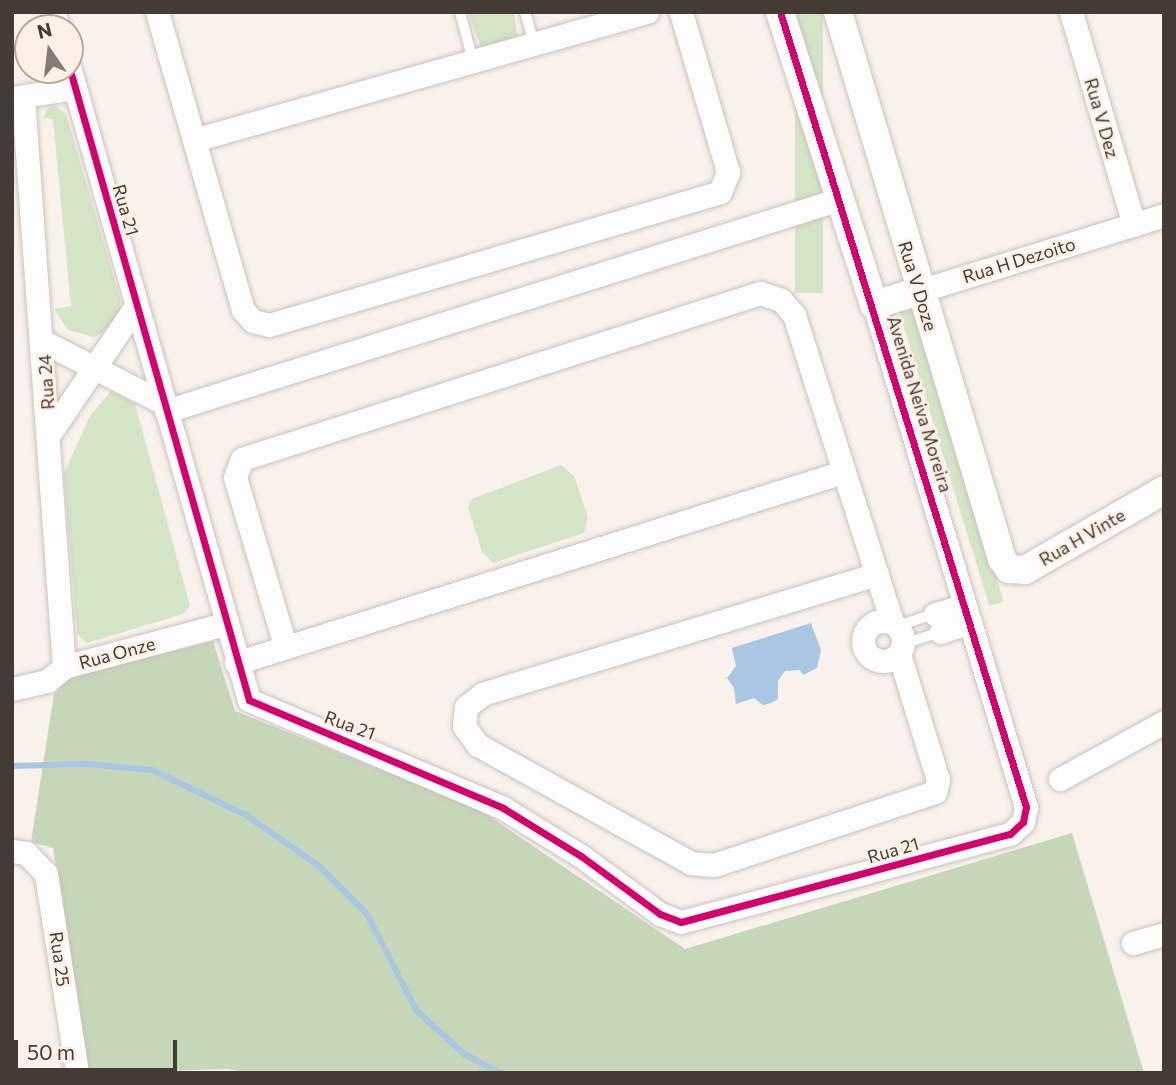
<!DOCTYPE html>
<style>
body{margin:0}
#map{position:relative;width:1176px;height:1085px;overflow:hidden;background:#f8f1ec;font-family:Commissioner,sans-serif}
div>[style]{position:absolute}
.green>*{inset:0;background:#d4e4c6;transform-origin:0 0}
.forest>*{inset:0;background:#c6d6b8}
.water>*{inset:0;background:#a9c6e3}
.stream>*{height:6px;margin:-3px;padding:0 3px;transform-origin:3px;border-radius:3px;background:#a9c6e3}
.roads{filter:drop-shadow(0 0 2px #c9c2bd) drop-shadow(0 0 2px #c9c2bd)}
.service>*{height:10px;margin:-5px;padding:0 5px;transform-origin:5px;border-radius:5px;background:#fefdfc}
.minor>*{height:23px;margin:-11.5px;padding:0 11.5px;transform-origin:11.5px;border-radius:11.5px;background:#fefdfc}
.minor>.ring{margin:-11.5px;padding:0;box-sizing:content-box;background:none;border:23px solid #fefdfc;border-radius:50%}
.tertiary>*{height:28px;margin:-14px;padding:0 14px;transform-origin:14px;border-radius:14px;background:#fefdfc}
.cycleway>*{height:7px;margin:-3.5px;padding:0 3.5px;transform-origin:3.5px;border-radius:3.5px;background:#d6006c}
span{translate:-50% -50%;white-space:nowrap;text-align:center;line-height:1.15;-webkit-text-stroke:5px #fef0e6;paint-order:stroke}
.street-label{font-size:18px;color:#443b34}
.frame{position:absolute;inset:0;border:14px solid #443b34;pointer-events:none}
.north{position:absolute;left:14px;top:14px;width:70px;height:70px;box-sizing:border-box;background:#fef0e6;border:2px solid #b4a89f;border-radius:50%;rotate:346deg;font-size:19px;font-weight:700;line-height:28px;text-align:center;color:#443b34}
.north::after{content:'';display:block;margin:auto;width:24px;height:32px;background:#837b74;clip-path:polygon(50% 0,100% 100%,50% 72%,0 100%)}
.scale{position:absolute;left:14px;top:1040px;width:163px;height:32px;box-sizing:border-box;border:4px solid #443b34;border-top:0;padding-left:9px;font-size:21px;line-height:24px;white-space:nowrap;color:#443b34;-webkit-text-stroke:5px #fef0e6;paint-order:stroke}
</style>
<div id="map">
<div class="green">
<div style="clip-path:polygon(468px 12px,514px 12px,518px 39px,481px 48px)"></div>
<div style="left:795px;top:12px;width:28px;height:281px"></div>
<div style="clip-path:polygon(55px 106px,66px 114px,120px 298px,121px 311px,106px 331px,94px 337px,68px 330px,54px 309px,71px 306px,53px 119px,43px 118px,48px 108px)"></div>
<div style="left:913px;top:305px;width:310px;height:15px;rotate:73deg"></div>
<div style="clip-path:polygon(111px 391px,135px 404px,190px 606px,183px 614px,87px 643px,77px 634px,64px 474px,90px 416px)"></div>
<div style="clip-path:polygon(561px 465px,574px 476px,588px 518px,584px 533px,493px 563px,482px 552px,468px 507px,472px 499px)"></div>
</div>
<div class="forest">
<div style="clip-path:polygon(213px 641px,235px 711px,477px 808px,685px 949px,1072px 833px,1144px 1073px,247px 1073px,229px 1069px,89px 1073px,53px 848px,31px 842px,54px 694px,71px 677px)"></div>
</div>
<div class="water">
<div style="clip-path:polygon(811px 623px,821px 650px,817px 668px,803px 675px,800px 670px,785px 671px,778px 681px,778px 699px,771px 703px,763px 705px,754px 698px,736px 704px,734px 688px,727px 678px,736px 666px,732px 648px)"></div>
</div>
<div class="stream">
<div style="left:12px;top:766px;width:75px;rotate:-1.5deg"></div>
<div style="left:87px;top:764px;width:65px;rotate:5.3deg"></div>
<div style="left:152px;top:770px;width:104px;rotate:25.6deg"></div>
<div style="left:246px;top:815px;width:89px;rotate:34.9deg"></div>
<div style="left:319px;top:866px;width:68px;rotate:45deg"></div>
<div style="left:367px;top:914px;width:108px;rotate:63deg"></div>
<div style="left:416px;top:1010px;width:65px;rotate:42.5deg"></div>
<div style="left:464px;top:1054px;width:41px;rotate:27.8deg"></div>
</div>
<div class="roads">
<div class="service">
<div style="left:460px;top:12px;width:51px;rotate:75.1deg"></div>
<div style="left:525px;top:12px;width:33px;rotate:74deg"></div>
<div style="left:897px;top:626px;width:40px;rotate:-18deg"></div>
<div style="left:903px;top:644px;width:40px;rotate:-18deg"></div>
</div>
<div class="minor">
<div style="left:54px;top:12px;width:16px;rotate:76deg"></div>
<div style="left:157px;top:12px;width:310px;rotate:73.9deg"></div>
<div style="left:243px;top:310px;width:15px;rotate:48deg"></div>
<div style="left:253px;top:321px;width:16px;rotate:14deg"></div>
<div style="left:269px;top:325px;width:470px;rotate:-16.4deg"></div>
<div style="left:720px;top:192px;width:22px;rotate:-68deg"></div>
<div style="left:728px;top:172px;width:167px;rotate:-106.4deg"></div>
<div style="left:1071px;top:12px;width:222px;rotate:73.5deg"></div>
<div style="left:70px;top:70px;width:655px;rotate:74.14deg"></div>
<div style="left:249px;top:700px;width:276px;rotate:23deg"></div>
<div style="left:503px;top:808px;width:92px;rotate:31.6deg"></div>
<div style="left:581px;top:856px;width:98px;rotate:36.3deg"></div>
<div style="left:660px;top:914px;width:22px;rotate:21deg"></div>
<div style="left:681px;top:922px;width:341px;rotate:-15deg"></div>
<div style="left:1010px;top:834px;width:18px;rotate:-43deg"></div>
<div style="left:1023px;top:822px;width:15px;rotate:-79deg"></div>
<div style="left:1026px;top:807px;width:525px;rotate:-106.85deg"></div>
<div style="left:23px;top:97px;width:571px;rotate:85.89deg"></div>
<div style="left:12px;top:98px;width:64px;rotate:-9deg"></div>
<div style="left:194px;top:140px;width:471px;rotate:-15.8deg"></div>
<div style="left:919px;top:291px;width:257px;rotate:-17.2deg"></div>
<div style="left:44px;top:342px;width:134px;rotate:27.1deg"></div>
<div style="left:166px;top:411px;width:707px;rotate:-17.46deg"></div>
<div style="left:50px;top:433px;width:153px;rotate:-55.9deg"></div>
<div style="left:877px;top:574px;width:412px;rotate:163.1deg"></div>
<div style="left:483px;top:694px;width:21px;rotate:143deg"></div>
<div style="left:466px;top:707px;width:19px;rotate:96deg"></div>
<div style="left:464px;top:726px;width:24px;rotate:54deg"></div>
<div style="left:478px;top:745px;width:244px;rotate:29deg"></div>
<div style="left:691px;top:863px;width:23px;rotate:5deg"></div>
<div style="left:714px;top:865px;width:233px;rotate:-18.3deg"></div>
<div style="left:935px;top:792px;width:12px;rotate:-76deg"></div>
<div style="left:938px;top:780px;width:132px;rotate:-107.2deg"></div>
<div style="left:935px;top:614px;width:31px;rotate:-15deg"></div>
<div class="ring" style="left:863px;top:621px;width:17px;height:17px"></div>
<div style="left:941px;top:632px;width:31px;rotate:-19deg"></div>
<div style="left:285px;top:645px;width:175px;rotate:-106.6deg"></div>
<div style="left:235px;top:477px;width:19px;rotate:-69deg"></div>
<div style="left:242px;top:459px;width:544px;rotate:-17.77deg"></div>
<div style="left:760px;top:293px;width:22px;rotate:18deg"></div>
<div style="left:781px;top:300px;width:20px;rotate:49deg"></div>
<div style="left:794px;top:315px;width:323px;rotate:72.3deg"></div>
<div style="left:236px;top:663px;width:636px;rotate:-17.47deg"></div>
<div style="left:12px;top:689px;width:36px;rotate:-13deg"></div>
<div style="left:47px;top:681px;width:22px;rotate:-39deg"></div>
<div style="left:64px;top:667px;width:167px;rotate:-15deg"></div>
<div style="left:1060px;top:779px;width:119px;rotate:-28.7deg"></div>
<div style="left:12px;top:851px;width:14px;rotate:8deg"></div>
<div style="left:26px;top:853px;width:29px;rotate:46deg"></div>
<div style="left:46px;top:874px;width:201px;rotate:81.1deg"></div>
<div style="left:1133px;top:943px;width:32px;rotate:-16deg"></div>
</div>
<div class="tertiary">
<div style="left:780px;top:12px;width:308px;rotate:72.2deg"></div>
<div style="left:874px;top:305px;width:47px;rotate:-17.3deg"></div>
<div style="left:838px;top:12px;width:571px;rotate:73.31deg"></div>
<div style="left:1002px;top:559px;width:12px;rotate:55deg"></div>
<div style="left:1009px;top:569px;width:16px;rotate:4deg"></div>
<div style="left:1025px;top:570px;width:160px;rotate:-29.9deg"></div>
</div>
</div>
<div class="cycleway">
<div style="left:70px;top:70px;width:655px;rotate:74.14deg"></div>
<div style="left:249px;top:700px;width:276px;rotate:23deg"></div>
<div style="left:503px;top:808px;width:92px;rotate:31.6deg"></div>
<div style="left:581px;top:856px;width:98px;rotate:36.3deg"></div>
<div style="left:660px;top:914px;width:22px;rotate:21deg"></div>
<div style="left:681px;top:922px;width:341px;rotate:-15deg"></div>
<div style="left:1010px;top:834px;width:18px;rotate:-43deg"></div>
<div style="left:1023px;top:822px;width:15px;rotate:-79deg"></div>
<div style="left:1026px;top:807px;width:832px;rotate:-107.19deg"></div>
</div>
<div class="street-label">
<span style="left:1102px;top:118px;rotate:74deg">Rua V Dez</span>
<span style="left:126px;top:210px;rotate:74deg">Rua 21</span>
<span style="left:1019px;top:260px;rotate:-17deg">Rua H Dezoito</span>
<span style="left:918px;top:286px;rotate:73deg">Rua V Doze</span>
<span style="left:46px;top:382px;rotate:-94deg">Rua 24</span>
<span style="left:920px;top:404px;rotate:73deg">Avenida Neiva Moreira</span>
<span style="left:1082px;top:537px;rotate:-30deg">Rua H Vinte</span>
<span style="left:117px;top:653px;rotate:-15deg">Rua Onze</span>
<span style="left:350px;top:725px;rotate:20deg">Rua 21</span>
<span style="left:893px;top:850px;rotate:-16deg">Rua 21</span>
<span style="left:60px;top:959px;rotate:82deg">Rua 25</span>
</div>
<div class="frame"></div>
<div class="north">N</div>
<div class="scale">50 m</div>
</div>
